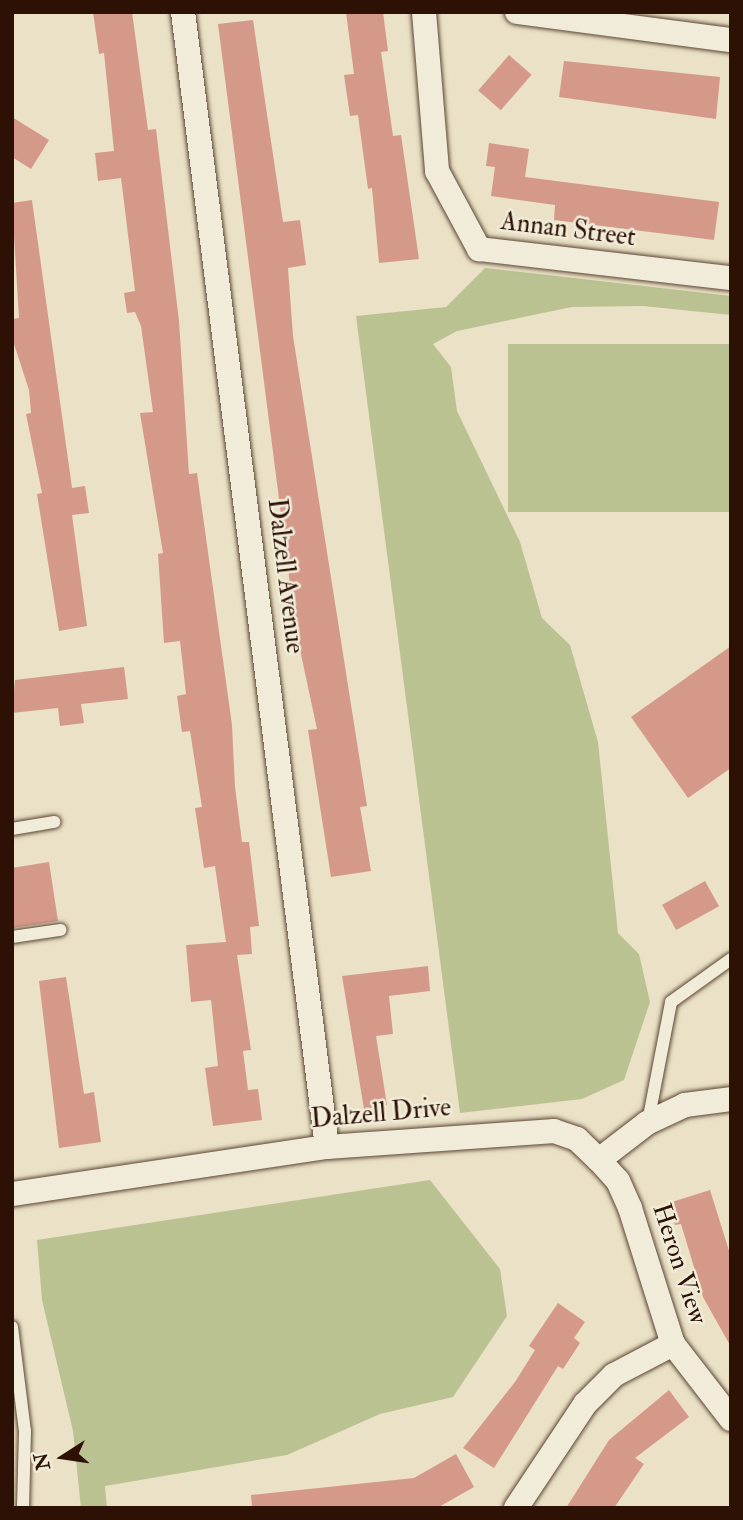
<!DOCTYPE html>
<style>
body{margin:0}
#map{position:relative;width:743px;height:1520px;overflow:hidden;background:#eae1c6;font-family:"IM FELL Double Pica",serif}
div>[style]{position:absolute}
.green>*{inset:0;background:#bbc292;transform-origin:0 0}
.building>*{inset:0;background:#d59989;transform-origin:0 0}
.roads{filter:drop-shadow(0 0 2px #5c4534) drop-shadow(0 0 2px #5c4534)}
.service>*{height:12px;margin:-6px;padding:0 6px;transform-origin:6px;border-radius:6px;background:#f1ecda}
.minor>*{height:24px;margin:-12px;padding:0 12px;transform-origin:12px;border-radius:12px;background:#f1ecda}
span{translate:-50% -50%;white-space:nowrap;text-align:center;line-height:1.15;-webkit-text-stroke:5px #f1ecda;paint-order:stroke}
.street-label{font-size:26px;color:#2c1104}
.frame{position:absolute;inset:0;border:14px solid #2c1104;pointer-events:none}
.north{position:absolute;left:28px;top:1422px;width:70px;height:70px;-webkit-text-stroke:5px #f1ecda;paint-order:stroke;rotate:258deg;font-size:19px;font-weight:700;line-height:28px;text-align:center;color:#2c1104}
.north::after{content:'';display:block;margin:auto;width:24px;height:32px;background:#2c1104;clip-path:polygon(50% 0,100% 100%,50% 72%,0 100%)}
</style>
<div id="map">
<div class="green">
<div style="clip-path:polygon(485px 268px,731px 296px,731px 315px,643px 306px,572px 307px,457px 331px,433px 344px,451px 367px,457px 411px,520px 542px,542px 618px,570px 645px,598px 742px,618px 933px,639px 954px,650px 1002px,624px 1080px,582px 1099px,460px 1113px,356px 316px,446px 307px)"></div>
<div style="left:731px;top:344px;width:168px;height:223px;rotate:90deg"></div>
<div style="clip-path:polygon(430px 1180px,500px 1269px,507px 1316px,453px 1397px,380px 1414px,287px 1455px,105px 1486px,107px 1508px,81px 1508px,73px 1431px,42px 1300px,37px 1240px)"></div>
</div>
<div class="building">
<div style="clip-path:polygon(93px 12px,132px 12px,148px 130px,156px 129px,179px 321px,189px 474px,197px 473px,232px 725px,235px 787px,242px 842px,249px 842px,259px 926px,250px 927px,252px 954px,237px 955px,251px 1050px,243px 1051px,248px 1090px,258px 1089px,262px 1120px,213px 1126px,205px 1068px,218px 1066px,211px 1000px,191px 1002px,186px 945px,226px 942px,215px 866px,204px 868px,195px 808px,202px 807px,190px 731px,182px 732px,177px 696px,186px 694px,180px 641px,164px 643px,158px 554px,163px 553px,140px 413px,153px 412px,141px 326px,135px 312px,127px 313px,124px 293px,135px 291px,121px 178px,98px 181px,95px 153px,114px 151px,104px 53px,99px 54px)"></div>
<div style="clip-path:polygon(346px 12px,383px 12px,388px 51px,381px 52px,393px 136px,401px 135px,419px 259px,379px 263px,372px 188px,368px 189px,358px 115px,350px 116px,344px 75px,354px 74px)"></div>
<div style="clip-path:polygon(253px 20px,283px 222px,300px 220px,306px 265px,288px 268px,293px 336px,367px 806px,360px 807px,371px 871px,331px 877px,308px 730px,317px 729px,296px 631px,218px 24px)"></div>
<div style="left:509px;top:55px;width:30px;height:47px;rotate:41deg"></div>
<div style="clip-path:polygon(564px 61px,720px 77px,716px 119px,559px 97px)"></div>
<div style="clip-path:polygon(12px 117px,49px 140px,31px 169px,12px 157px)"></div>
<div style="clip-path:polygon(489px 143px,529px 149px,525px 177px,719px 202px,714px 240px,554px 220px,555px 205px,491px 196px,495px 167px,486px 166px)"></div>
<div style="clip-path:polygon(32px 200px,72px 488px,85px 486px,89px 513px,72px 515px,87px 626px,59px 631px,37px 494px,42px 493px,26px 414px,31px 413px,29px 390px,14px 344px,13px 319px,19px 318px,12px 203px)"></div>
<div style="clip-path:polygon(731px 646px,731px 768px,688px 798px,631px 717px)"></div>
<div style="clip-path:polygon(124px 667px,128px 699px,81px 704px,84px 723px,60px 726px,58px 708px,12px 713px,15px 680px)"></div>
<div style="clip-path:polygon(49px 862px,58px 921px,12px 928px,12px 868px)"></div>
<div style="left:705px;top:881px;width:29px;height:49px;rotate:61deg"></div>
<div style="clip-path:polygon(428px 966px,430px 991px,389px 996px,393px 1034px,376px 1036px,387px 1105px,364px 1109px,342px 976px)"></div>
<div style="clip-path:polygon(66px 977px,84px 1094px,94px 1092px,101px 1142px,59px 1148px,39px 981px)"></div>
<div style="clip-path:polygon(710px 1190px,731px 1257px,731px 1347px,703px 1297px,681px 1224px,675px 1225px,669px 1203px)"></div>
<div style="clip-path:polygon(558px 1303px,585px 1322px,574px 1338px,580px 1343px,563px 1369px,558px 1366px,494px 1468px,463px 1448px,515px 1382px,535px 1350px,529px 1346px)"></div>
<div style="clip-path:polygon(669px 1390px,689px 1417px,635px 1458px,644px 1464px,614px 1508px,566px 1508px,609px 1440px)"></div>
<div style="clip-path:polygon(456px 1454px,474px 1487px,437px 1508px,252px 1508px,251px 1495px,414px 1478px)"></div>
</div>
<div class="roads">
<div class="service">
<div style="left:12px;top:829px;width:43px;rotate:-9.5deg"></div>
<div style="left:12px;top:937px;width:49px;rotate:-8.3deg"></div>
<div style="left:648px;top:1122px;width:122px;rotate:-79.1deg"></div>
<div style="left:671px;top:1002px;width:74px;rotate:-35.6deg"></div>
<div style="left:12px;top:1327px;width:105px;rotate:82.9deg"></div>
<div style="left:25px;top:1431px;width:77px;rotate:91.5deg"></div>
</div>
<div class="minor">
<div style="left:183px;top:12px;width:1144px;rotate:82.77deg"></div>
<div style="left:424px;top:12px;width:160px;rotate:85.3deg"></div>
<div style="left:437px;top:171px;width:89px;rotate:61.7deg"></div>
<div style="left:479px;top:249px;width:254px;rotate:6.6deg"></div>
<div style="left:517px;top:12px;width:216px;rotate:7.5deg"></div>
<div style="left:599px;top:1160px;width:28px;rotate:48deg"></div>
<div style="left:618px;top:1181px;width:30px;rotate:66deg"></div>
<div style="left:630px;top:1208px;width:143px;rotate:72.5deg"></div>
<div style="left:673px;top:1344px;width:95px;rotate:52.3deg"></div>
<div style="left:12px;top:1194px;width:318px;rotate:-8.5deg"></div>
<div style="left:327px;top:1147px;width:228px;rotate:-4deg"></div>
<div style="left:554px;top:1131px;width:24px;rotate:19deg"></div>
<div style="left:577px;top:1139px;width:30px;rotate:44deg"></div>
<div style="left:599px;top:1160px;width:61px;rotate:-37.6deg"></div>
<div style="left:647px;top:1123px;width:42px;rotate:-25.3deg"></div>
<div style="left:685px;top:1105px;width:46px;rotate:-7.4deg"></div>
<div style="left:516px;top:1508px;width:125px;rotate:-56.4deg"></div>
<div style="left:585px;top:1404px;width:41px;rotate:-45deg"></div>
<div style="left:614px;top:1375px;width:67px;rotate:-27.7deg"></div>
</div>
</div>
<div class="street-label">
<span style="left:568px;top:230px;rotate:7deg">Annan Street</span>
<span style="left:285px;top:576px;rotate:83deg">Dalzell Avenue</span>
<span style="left:381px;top:1114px;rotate:-5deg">Dalzell Drive</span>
<span style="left:679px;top:1264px;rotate:72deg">Heron View</span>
</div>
<div class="frame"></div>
<div class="north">N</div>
</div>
